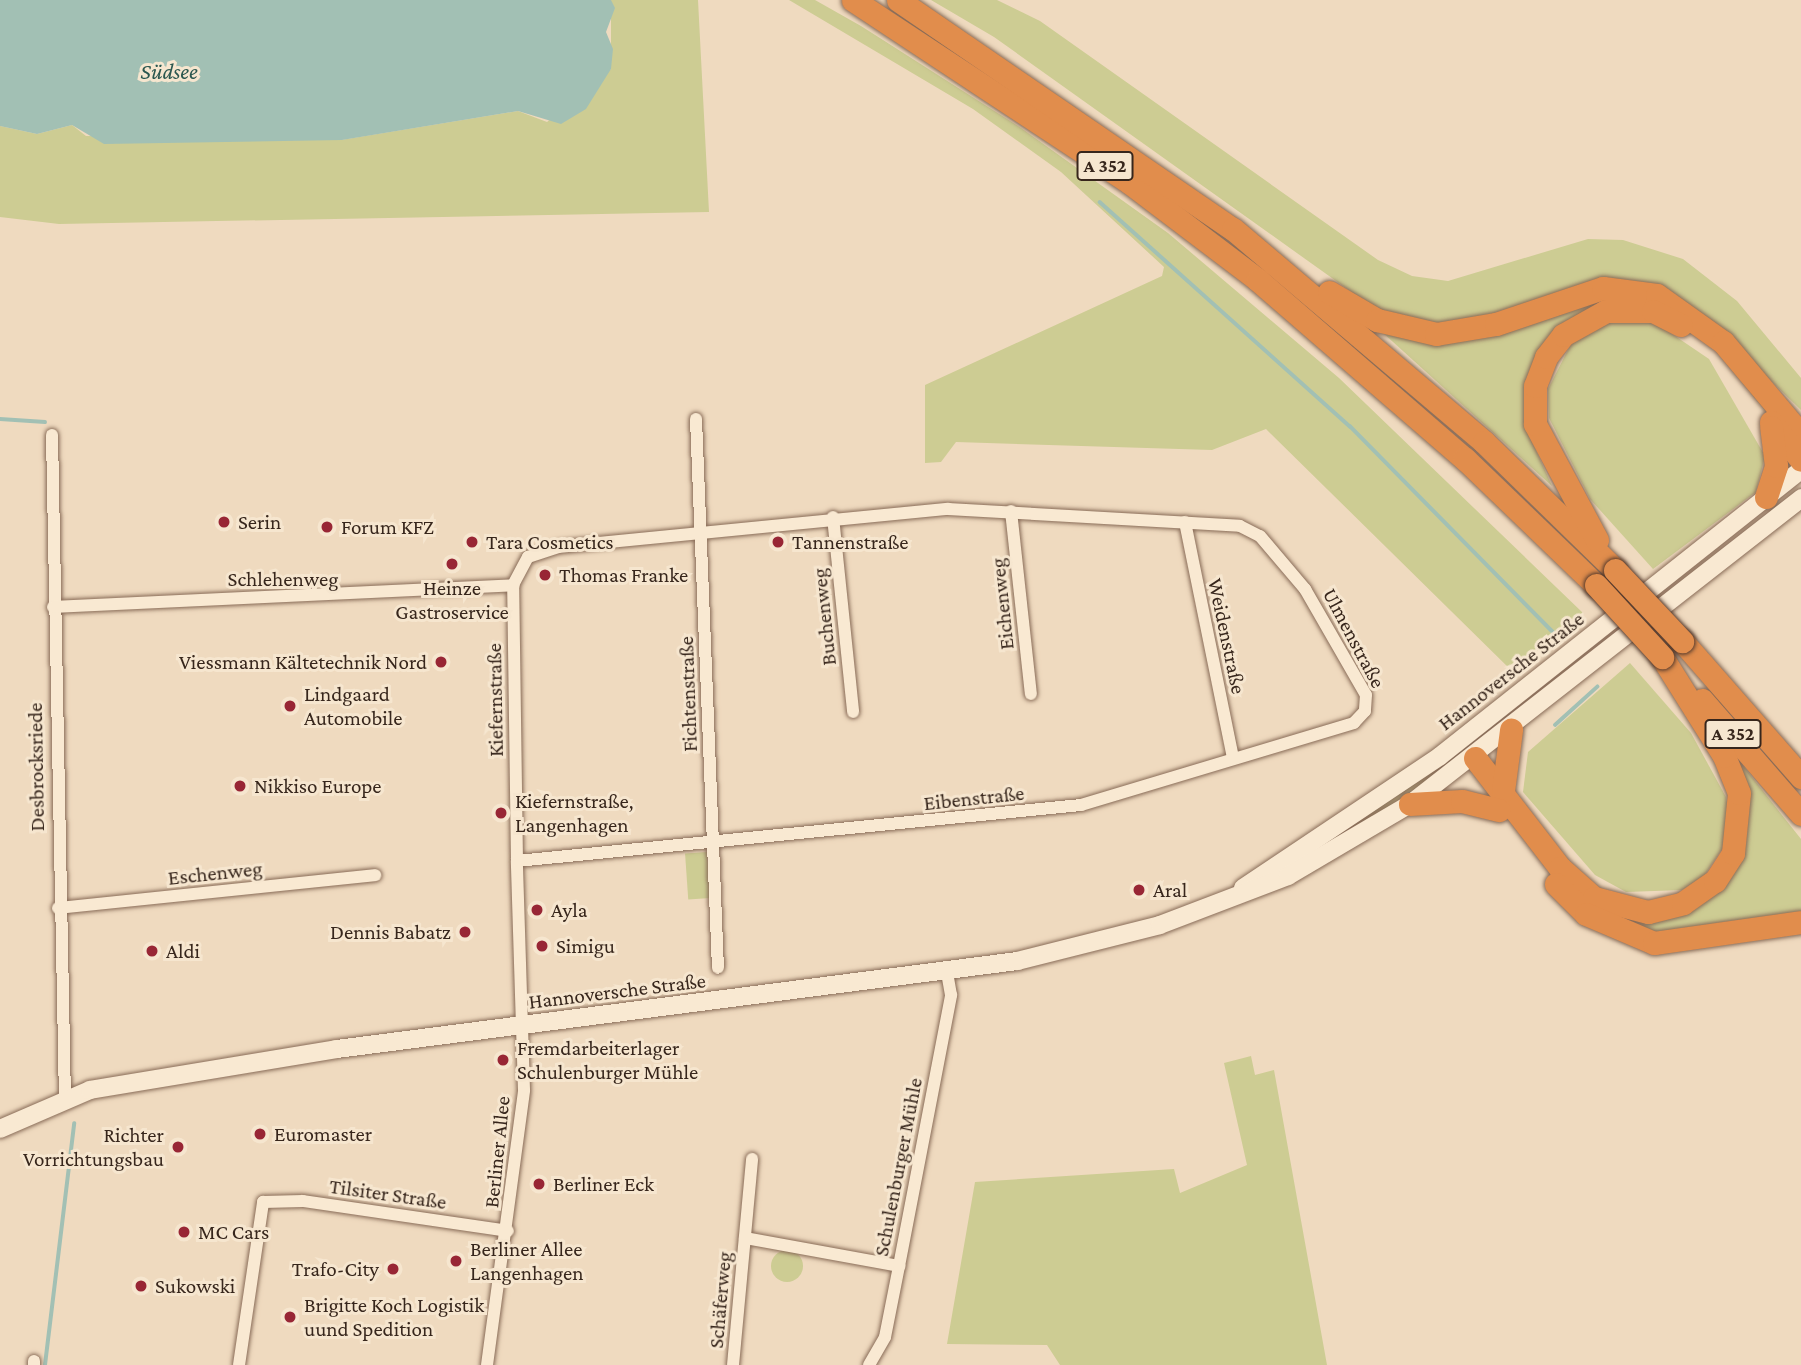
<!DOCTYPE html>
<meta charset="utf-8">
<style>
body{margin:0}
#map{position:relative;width:1801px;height:1365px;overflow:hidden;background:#efdabf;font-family:"Crimson Pro",serif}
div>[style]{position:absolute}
.green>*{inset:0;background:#cdcc93;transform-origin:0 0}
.round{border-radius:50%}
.water>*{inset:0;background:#a2c0b4}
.stream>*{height:3.5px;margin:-1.75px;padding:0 1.75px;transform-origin:1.75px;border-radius:1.75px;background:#a2c0b4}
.roads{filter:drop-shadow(0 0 2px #886b57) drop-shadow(0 0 2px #886b57)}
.street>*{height:12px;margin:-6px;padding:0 6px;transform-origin:6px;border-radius:6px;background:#f9e9d2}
.secondary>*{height:18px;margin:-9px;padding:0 9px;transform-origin:9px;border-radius:9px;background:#f9e9d2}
.highway>*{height:23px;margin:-11.5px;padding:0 11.5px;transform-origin:11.5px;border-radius:11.5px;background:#e18d4c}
.bridges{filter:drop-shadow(0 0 2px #553a2c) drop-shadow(0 0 2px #553a2c)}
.highway-bridge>*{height:23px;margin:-11.5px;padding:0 11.5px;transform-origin:11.5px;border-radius:11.5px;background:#e18d4c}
.dots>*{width:19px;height:19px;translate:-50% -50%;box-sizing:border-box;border:4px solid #f6e6cf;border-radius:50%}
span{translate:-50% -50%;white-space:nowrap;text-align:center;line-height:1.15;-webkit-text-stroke:6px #f6e6cf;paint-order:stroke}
.shield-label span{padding:2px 5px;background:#f6e6cf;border:2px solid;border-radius:5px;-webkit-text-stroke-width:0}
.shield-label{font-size:19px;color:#37261c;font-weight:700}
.poi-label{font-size:21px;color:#37261c}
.left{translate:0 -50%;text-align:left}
.right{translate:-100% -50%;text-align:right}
.street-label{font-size:21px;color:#37261c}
.water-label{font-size:23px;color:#2b574f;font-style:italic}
</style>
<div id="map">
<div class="green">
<div style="clip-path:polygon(611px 0,698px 0,709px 212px,59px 224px,0 217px,0 126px,37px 134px,72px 125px,86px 136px,341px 140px,518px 111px,547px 122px,611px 69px)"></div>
<div style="clip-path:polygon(789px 0,815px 0,861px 26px,1021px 128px,1168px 233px,1339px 378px,1583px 613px,1513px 672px,1266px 429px,1212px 450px,956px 442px,941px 462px,925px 463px,925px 385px,1162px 276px,1164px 267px,1061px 172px,973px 109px)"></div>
<div style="clip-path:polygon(931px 0,997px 0,1040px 21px,1378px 260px,1412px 276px,1448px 281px,1588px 239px,1623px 240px,1683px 259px,1737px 301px,1801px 378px,1801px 410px,1706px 318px,1659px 289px,1603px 281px,1494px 315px,1438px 323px,1381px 313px,994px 37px)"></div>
<div style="clip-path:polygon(1603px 292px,1630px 293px,1680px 313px,1720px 346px,1788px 428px,1783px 432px,1699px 331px,1654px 306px,1606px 304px,1558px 328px,1538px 352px,1526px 385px,1526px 428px,1552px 486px,1382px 332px,1466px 337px)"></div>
<div style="clip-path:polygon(1650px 319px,1709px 359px,1765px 456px,1756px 492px,1653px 569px,1590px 499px,1549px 418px,1548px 389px,1571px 344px,1607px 321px)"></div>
<div style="clip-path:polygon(1630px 663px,1691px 733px,1726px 797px,1730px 824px,1722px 849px,1704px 876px,1682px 890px,1626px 892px,1595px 875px,1523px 792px,1528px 752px)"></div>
<div style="clip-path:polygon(1733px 753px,1801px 839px,1801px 917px,1639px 936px,1537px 846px,1644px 918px,1743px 850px,1747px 810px)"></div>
<div style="clip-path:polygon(1443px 763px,1456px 764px,1341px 839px,1303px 855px)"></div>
<div style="left:707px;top:852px;width:46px;height:22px;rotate:86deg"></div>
<div style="clip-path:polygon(1251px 1056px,1255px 1075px,1274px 1070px,1327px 1365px,1060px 1365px,1047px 1345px,947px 1344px,975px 1182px,1174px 1169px,1180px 1193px,1247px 1165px,1224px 1063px)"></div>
<div class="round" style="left:771px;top:1250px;width:32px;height:32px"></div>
</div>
<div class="water">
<div style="clip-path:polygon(0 0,611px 0,615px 8px,606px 32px,613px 49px,611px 69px,586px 109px,561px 124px,518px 111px,342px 140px,104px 144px,72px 125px,37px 134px,0 126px)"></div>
</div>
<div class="stream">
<div style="left:1100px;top:202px;width:336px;rotate:41.9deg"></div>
<div style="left:1350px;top:426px;width:291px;rotate:45.4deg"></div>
<div style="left:0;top:419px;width:45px;rotate:3.8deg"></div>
<div style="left:1555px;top:725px;width:57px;rotate:-42.1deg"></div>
<div style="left:45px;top:1365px;width:243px;rotate:-83.1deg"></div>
</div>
<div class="roads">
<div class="street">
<div style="left:696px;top:419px;width:549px;rotate:87.71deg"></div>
<div style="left:52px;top:435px;width:663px;rotate:88.88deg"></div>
<div style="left:1011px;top:511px;width:184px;rotate:83.8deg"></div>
<div style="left:833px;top:517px;width:196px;rotate:84.1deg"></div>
<div style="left:1185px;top:522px;width:241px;rotate:78.5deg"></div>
<div style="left:53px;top:607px;width:461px;rotate:-2.7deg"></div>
<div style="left:58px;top:908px;width:319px;rotate:-5.9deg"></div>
<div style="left:745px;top:1238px;width:157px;rotate:10.3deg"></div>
<div style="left:34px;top:1365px;width:4px;rotate:-90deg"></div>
<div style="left:239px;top:1365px;width:165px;rotate:-81.6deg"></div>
<div style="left:263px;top:1202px;width:40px;rotate:-1.4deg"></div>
<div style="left:303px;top:1201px;width:207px;rotate:8.3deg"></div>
<div style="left:487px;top:1365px;width:277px;rotate:-82.3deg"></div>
<div style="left:524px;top:1090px;width:229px;rotate:-91.8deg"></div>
<div style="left:517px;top:861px;width:276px;rotate:-90.8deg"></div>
<div style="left:513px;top:585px;width:32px;rotate:-62deg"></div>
<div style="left:528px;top:557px;width:32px;rotate:-18deg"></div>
<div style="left:558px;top:547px;width:392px;rotate:-5.6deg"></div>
<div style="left:948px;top:509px;width:292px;rotate:3.3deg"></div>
<div style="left:1240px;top:526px;width:22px;rotate:27deg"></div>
<div style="left:1260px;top:536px;width:70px;rotate:49.7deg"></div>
<div style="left:1305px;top:589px;width:122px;rotate:60.1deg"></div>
<div style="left:1366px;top:695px;width:16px;rotate:94deg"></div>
<div style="left:1365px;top:711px;width:16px;rotate:133deg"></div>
<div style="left:1354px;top:723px;width:285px;rotate:163.3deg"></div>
<div style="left:1081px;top:805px;width:567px;rotate:174.33deg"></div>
<div style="left:733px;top:1365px;width:207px;rotate:-84.7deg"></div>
<div style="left:869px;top:1365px;width:32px;rotate:-60deg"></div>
<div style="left:885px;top:1337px;width:72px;rotate:-78.8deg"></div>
<div style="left:899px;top:1266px;width:276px;rotate:-79.1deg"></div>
<div style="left:951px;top:995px;width:23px;rotate:-100deg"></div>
</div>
<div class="secondary">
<div style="left:1243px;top:888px;width:237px;rotate:-33.8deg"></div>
<div style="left:1440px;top:756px;width:461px;rotate:-38.4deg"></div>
<div style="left:0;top:1129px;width:98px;rotate:-23.4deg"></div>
<div style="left:90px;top:1090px;width:250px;rotate:-9.4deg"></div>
<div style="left:337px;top:1049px;width:686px;rotate:-7.37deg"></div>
<div style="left:1017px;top:961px;width:147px;rotate:-14.1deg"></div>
<div style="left:1160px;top:925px;width:137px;rotate:-20.9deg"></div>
<div style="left:1288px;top:876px;width:142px;rotate:-30.5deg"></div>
<div style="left:1410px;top:804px;width:497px;rotate:-38deg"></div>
</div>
<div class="highway">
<div style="left:853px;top:0;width:331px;rotate:33.4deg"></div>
<div style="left:1129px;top:182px;width:162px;rotate:37.2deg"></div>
<div style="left:1258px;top:280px;width:274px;rotate:40.9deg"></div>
<div style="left:1465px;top:459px;width:182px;rotate:43.9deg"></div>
<div style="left:898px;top:0;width:406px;rotate:34.4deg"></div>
<div style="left:1233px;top:229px;width:329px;rotate:40.3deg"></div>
<div style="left:1484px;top:442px;width:183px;rotate:44.3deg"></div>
<div style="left:1329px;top:292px;width:56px;rotate:30.3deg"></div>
<div style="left:1377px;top:320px;width:61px;rotate:13.3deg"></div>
<div style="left:1436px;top:334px;width:61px;rotate:-9.5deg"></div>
<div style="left:1496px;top:324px;width:113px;rotate:-18.6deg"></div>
<div style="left:1603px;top:288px;width:54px;rotate:7.4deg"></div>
<div style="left:1657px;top:295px;width:81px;rotate:35.5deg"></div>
<div style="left:1723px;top:342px;width:121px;rotate:50deg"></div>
<div style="left:1771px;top:422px;width:48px;rotate:51.7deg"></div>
<div style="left:1766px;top:497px;width:33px;rotate:-72deg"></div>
<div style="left:1776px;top:466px;width:39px;rotate:-97deg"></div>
<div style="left:1597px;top:540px;width:132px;rotate:-118.1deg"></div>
<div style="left:1535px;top:424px;width:38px;rotate:-90deg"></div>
<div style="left:1535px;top:386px;width:31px;rotate:-69deg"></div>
<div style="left:1546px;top:357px;width:28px;rotate:-52deg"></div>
<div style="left:1563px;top:335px;width:49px;rotate:-29.2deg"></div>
<div style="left:1606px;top:311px;width:47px"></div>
<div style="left:1653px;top:311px;width:31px;rotate:27deg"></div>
<div style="left:1682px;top:641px;width:181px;rotate:48.8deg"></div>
<div style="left:1702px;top:700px;width:151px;rotate:49deg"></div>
<div style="left:1475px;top:758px;width:139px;rotate:52.3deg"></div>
<div style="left:1560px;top:868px;width:45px;rotate:41.4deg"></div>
<div style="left:1594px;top:898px;width:56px;rotate:14.5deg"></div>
<div style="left:1648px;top:912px;width:36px;rotate:-14deg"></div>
<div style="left:1683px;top:903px;width:39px;rotate:-35deg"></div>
<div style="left:1715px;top:881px;width:33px;rotate:-57deg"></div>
<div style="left:1733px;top:853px;width:60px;rotate:-84.3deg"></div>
<div style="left:1739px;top:793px;width:40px;rotate:-112deg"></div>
<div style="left:1724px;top:756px;width:117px;rotate:-122.1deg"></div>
<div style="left:1503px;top:791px;width:62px;rotate:-82.5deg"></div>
<div style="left:1410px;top:804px;width:52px;rotate:-3.3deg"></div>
<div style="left:1462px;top:801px;width:38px;rotate:14deg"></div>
<div style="left:1556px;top:884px;width:42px;rotate:45deg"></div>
<div style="left:1586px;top:914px;width:74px;rotate:23.1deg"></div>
<div style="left:1654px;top:943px;width:148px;rotate:-8.1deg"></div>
</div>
</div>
<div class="bridges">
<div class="highway-bridge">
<div style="left:1615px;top:570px;width:98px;rotate:46.7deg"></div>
<div style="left:1596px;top:585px;width:98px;rotate:47.5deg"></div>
</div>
</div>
<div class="dots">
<div style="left:224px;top:522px;background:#982635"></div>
<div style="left:327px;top:527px;background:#982635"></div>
<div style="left:472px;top:542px;background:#982635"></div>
<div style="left:778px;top:542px;background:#982635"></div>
<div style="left:452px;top:564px;background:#982635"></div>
<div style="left:545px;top:575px;background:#982635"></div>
<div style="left:441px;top:662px;background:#982635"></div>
<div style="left:290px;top:706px;background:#982635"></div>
<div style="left:240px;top:786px;background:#982635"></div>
<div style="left:501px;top:813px;background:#982635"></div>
<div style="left:1139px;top:890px;background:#982635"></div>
<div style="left:537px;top:910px;background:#982635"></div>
<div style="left:465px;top:932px;background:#982635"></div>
<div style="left:542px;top:946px;background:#982635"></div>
<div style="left:152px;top:951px;background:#982635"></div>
<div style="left:503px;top:1060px;background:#982635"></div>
<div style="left:260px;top:1134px;background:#982635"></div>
<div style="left:178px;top:1147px;background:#982635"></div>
<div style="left:539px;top:1184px;background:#982635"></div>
<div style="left:184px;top:1232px;background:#982635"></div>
<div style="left:456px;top:1261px;background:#982635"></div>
<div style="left:393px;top:1269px;background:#982635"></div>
<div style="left:141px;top:1286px;background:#982635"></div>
<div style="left:290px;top:1317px;background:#982635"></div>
</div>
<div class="shield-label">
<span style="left:1105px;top:166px">A 352</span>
<span style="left:1733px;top:734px">A 352</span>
</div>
<div class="poi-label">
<span class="left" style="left:238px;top:522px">Serin</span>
<span class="left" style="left:341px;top:527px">Forum KFZ</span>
<span class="left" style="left:486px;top:542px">Tara Cosmetics</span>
<span class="left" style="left:792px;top:542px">Tannenstraße</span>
<span class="left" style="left:559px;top:575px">Thomas Franke</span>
<span style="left:452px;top:600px">Heinze<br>Gastroservice</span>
<span class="right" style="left:427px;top:662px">Viessmann Kältetechnik Nord</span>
<span class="left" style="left:304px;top:706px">Lindgaard<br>Automobile</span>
<span class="left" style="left:254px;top:786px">Nikkiso Europe</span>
<span class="left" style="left:515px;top:813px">Kiefernstraße,<br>Langenhagen</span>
<span class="left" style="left:1153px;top:890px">Aral</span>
<span class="left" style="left:551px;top:910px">Ayla</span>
<span class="right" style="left:451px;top:932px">Dennis Babatz</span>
<span class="left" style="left:556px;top:946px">Simigu</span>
<span class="left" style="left:166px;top:951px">Aldi</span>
<span class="left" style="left:517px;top:1060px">Fremdarbeiterlager<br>Schulenburger Mühle</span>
<span class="left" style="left:274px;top:1134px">Euromaster</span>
<span class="right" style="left:164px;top:1147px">Richter<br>Vorrichtungsbau</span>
<span class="left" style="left:553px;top:1184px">Berliner Eck</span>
<span class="left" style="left:198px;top:1232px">MC Cars</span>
<span class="left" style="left:470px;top:1261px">Berliner Allee<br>Langenhagen</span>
<span class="right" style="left:379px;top:1269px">Trafo-City</span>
<span class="left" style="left:155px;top:1286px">Sukowski</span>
<span class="left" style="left:304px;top:1317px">Brigitte Koch Logistik<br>uund Spedition</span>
</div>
<div class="street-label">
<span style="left:283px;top:579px">Schlehenweg</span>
<span style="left:1002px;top:604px;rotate:-96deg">Eichenweg</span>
<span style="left:824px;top:617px;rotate:-96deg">Buchenweg</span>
<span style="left:1227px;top:636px;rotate:78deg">Weidenstraße</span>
<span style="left:1354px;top:638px;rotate:62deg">Ulmenstraße</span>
<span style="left:1511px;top:671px;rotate:-38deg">Hannoversche Straße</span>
<span style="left:688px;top:694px;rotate:-92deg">Fichtenstraße</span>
<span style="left:495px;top:700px;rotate:-91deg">Kiefernstraße</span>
<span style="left:36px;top:767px;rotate:-91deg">Desbrocksriede</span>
<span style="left:974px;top:798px;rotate:-6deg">Eibenstraße</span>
<span style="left:215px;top:873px;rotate:-6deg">Eschenweg</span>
<span style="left:617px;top:991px;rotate:-7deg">Hannoversche Straße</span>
<span style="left:497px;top:1152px;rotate:-84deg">Berliner Allee</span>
<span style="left:898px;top:1167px;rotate:-79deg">Schulenburger Mühle</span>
<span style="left:388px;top:1194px;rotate:8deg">Tilsiter Straße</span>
<span style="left:720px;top:1300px;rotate:-85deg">Schäferweg</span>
</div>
<div class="water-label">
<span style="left:169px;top:71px">Südsee</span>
</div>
</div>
